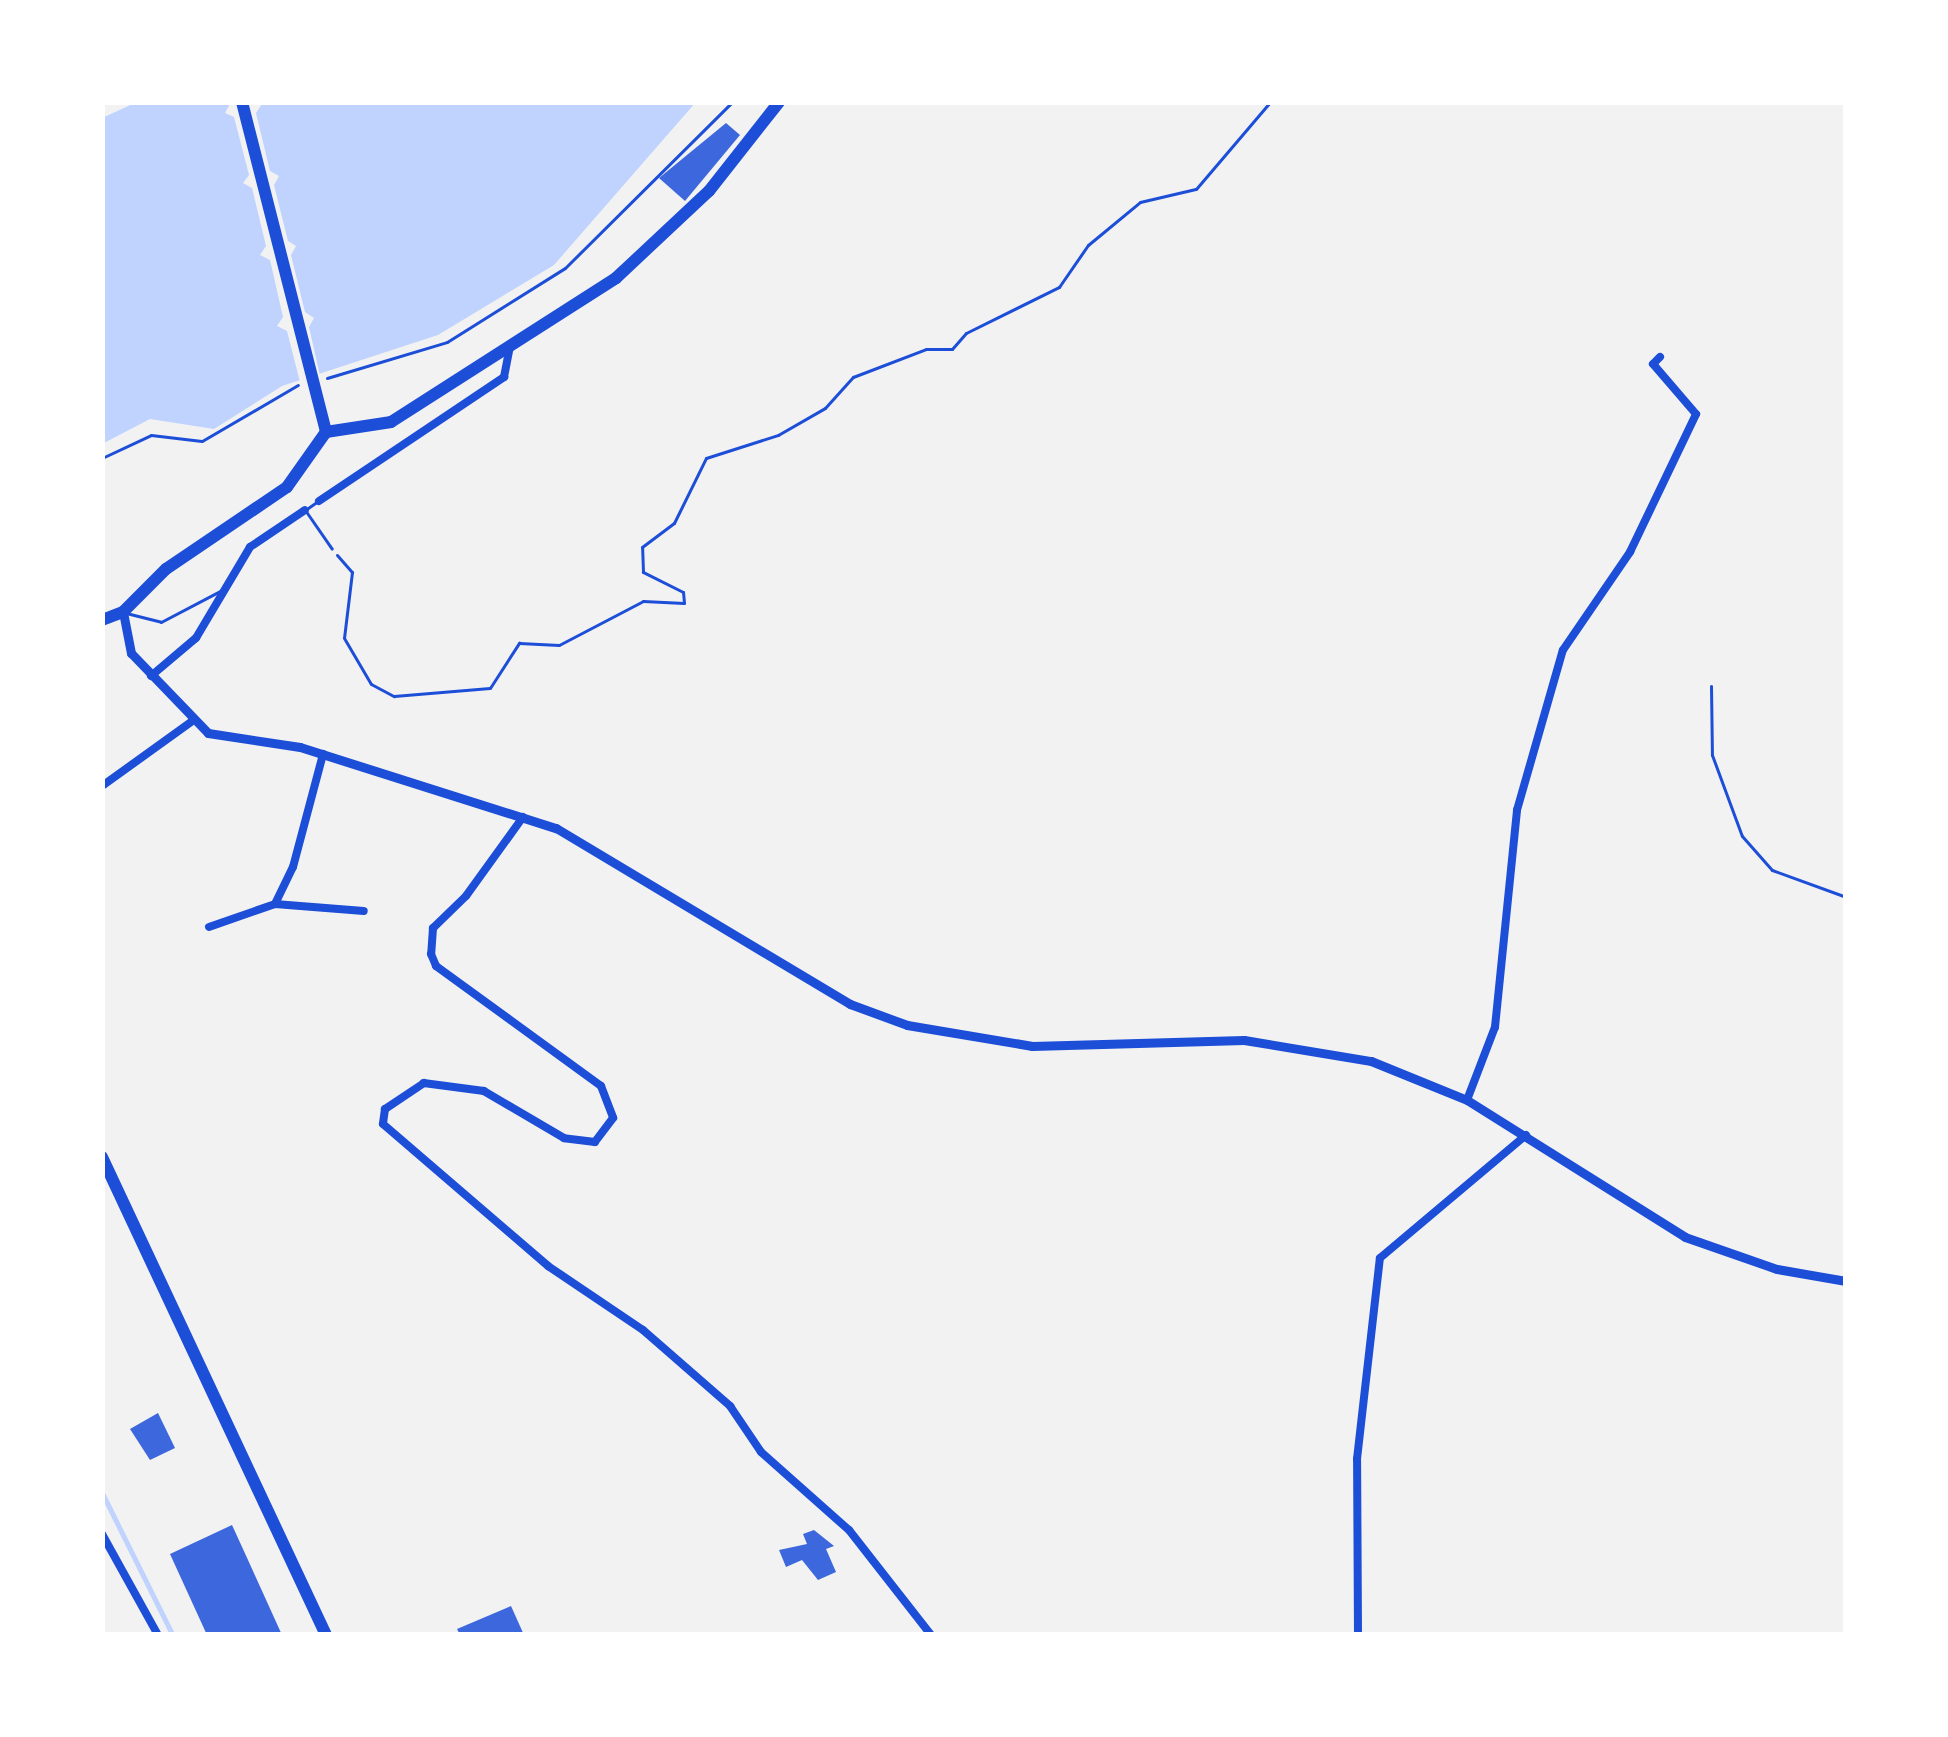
<!DOCTYPE html>
<style>
body{margin:0}
#map{position:relative;width:1948px;height:1737px;overflow:hidden;background:#f2f2f2;font-family:Lora,serif}
div>[style]{position:absolute}
.water>*{inset:0;background:#bfd3fe}
.pier>*{inset:0;background:#f2f2f2}
.stream>*{height:4.5px;margin:-2.25px;padding:0 2.25px;transform-origin:2.25px;border-radius:2.25px;background:#bfd3fe}
.building>*{inset:0;background:#3d67dc}
.path>*{height:3px;margin:-1.5px;padding:0 1.5px;transform-origin:1.5px;border-radius:1.5px;background:#1d4ed8}
.service>*{height:3px;margin:-1.5px;padding:0 1.5px;transform-origin:1.5px;border-radius:1.5px;background:#1d4ed8}
.minor>*{height:8px;margin:-4px;padding:0 4px;transform-origin:4px;border-radius:4px;background:#1d4ed8}
.tertiary>*{height:9px;margin:-4.5px;padding:0 4.5px;transform-origin:4.5px;border-radius:4.5px;background:#1d4ed8}
.primary>*{height:12px;margin:-6px;padding:0 6px;transform-origin:6px;border-radius:6px;background:#1d4ed8}
span{translate:-50% -50%;white-space:nowrap;text-align:center;line-height:1.15;-webkit-text-stroke:12px #fff;paint-order:stroke}
.frame{position:absolute;inset:0;border:105px solid #fff;pointer-events:none}
</style>
<div id="map">
<div class="water">
<div style="clip-path:polygon(137px 102px,696px 102px,554px 265px,438px 335px,282px 386px,214px 429px,150px 419px,102px 444px,102px 118px)"></div>
</div>
<div class="pier">
<div style="clip-path:polygon(231px 102px,262px 104px,256px 113px,270px 171px,279px 176px,274px 185px,288px 241px,296px 246px,291px 255px,305px 312px,314px 318px,309px 327px,321px 380px,301px 386px,287px 331px,277px 326px,283px 317px,270px 260px,260px 255px,266px 246px,252px 188px,243px 183px,249px 175px,234px 117px,225px 113px)"></div>
</div>
<div class="stream">
<div style="left:102px;top:1492px;width:160px;rotate:63.6deg"></div>
</div>
<div class="building">
<div style="clip-path:polygon(726px 123px,740px 135px,685px 201px,659px 178px)"></div>
<div style="clip-path:polygon(158px 1413px,175px 1448px,150px 1460px,130px 1429px)"></div>
<div style="clip-path:polygon(232px 1525px,248px 1560px,282px 1635px,207px 1635px,170px 1554px)"></div>
<div style="clip-path:polygon(814px 1530px,834px 1546px,826px 1549px,836px 1572px,818px 1580px,802px 1560px,786px 1567px,779px 1550px,807px 1544px,803px 1534px)"></div>
<div style="clip-path:polygon(511px 1606px,524px 1635px,460px 1635px,457px 1629px)"></div>
</div>
<div class="path">
<div style="left:327px;top:378px;width:125px;rotate:-16.7deg"></div>
<div style="left:447px;top:342px;width:139px;rotate:-32.1deg"></div>
<div style="left:565px;top:268px;width:235px;rotate:-44.8deg"></div>
<div style="left:102px;top:458px;width:54px;rotate:-25.1deg"></div>
<div style="left:151px;top:435px;width:51px;rotate:6.7deg"></div>
<div style="left:202px;top:441px;width:111px;rotate:-30.3deg"></div>
<div style="left:337px;top:555px;width:23px;rotate:49deg"></div>
<div style="left:352px;top:572px;width:66px;rotate:96.9deg"></div>
<div style="left:344px;top:638px;width:53px;rotate:59.6deg"></div>
<div style="left:371px;top:684px;width:26px;rotate:28deg"></div>
<div style="left:394px;top:696px;width:96px;rotate:-4.8deg"></div>
<div style="left:490px;top:688px;width:54px;rotate:-57.2deg"></div>
<div style="left:519px;top:643px;width:40px;rotate:2.9deg"></div>
<div style="left:559px;top:645px;width:95px;rotate:-27.6deg"></div>
<div style="left:643px;top:601px;width:41px;rotate:2.8deg"></div>
<div style="left:684px;top:603px;width:11px;rotate:-95deg"></div>
<div style="left:683px;top:592px;width:45px;rotate:-153.4deg"></div>
<div style="left:643px;top:572px;width:25px;rotate:-92deg"></div>
<div style="left:642px;top:547px;width:40px;rotate:-37deg"></div>
<div style="left:674px;top:523px;width:72px;rotate:-63.8deg"></div>
<div style="left:706px;top:458px;width:76px;rotate:-17.7deg"></div>
<div style="left:778px;top:435px;width:54px;rotate:-29.9deg"></div>
<div style="left:825px;top:408px;width:42px;rotate:-47.9deg"></div>
<div style="left:853px;top:377px;width:78px;rotate:-21deg"></div>
<div style="left:926px;top:349px;width:26px"></div>
<div style="left:952px;top:349px;width:21px;rotate:-49deg"></div>
<div style="left:966px;top:333px;width:104px;rotate:-26.3deg"></div>
<div style="left:1059px;top:287px;width:51px;rotate:-55.4deg"></div>
<div style="left:1088px;top:245px;width:67px;rotate:-39.6deg"></div>
<div style="left:1140px;top:202px;width:57px;rotate:-13.1deg"></div>
<div style="left:1196px;top:189px;width:114px;rotate:-49.6deg"></div>
<div style="left:1711px;top:686px;width:69px;rotate:89.2deg"></div>
<div style="left:1712px;top:755px;width:86px;rotate:69.7deg"></div>
<div style="left:1742px;top:836px;width:45px;rotate:48.6deg"></div>
<div style="left:1772px;top:870px;width:79px;rotate:20deg"></div>
</div>
<div class="service">
<div style="left:318px;top:501px;width:16px;rotate:145deg"></div>
<div style="left:305px;top:510px;width:47px;rotate:55.3deg"></div>
<div style="left:126px;top:613px;width:36px;rotate:14deg"></div>
<div style="left:161px;top:622px;width:67px;rotate:-27.7deg"></div>
</div>
<div class="minor">
<div style="left:319px;top:501px;width:223px;rotate:-33.8deg"></div>
<div style="left:504px;top:377px;width:32px;rotate:-79deg"></div>
<div style="left:151px;top:676px;width:59px;rotate:-40.2deg"></div>
<div style="left:196px;top:638px;width:106px;rotate:-59.3deg"></div>
<div style="left:250px;top:547px;width:66px;rotate:-33.9deg"></div>
<div style="left:102px;top:786px;width:110px;rotate:-35.7deg"></div>
<div style="left:523px;top:817px;width:97px;rotate:125.8deg"></div>
<div style="left:466px;top:896px;width:46px;rotate:135.9deg"></div>
<div style="left:433px;top:928px;width:26px;rotate:94deg"></div>
<div style="left:431px;top:954px;width:13px;rotate:67deg"></div>
<div style="left:436px;top:966px;width:204px;rotate:36deg"></div>
<div style="left:601px;top:1086px;width:34px;rotate:69deg"></div>
<div style="left:613px;top:1118px;width:30px;rotate:127deg"></div>
<div style="left:595px;top:1142px;width:31px;rotate:-173deg"></div>
<div style="left:564px;top:1138px;width:93px;rotate:-149.6deg"></div>
<div style="left:484px;top:1091px;width:61px;rotate:-172.4deg"></div>
<div style="left:424px;top:1083px;width:47px;rotate:146.3deg"></div>
<div style="left:385px;top:1109px;width:15px;rotate:98deg"></div>
<div style="left:383px;top:1124px;width:218px;rotate:40.7deg"></div>
<div style="left:548px;top:1266px;width:115px;rotate:34deg"></div>
<div style="left:643px;top:1330px;width:116px;rotate:41.1deg"></div>
<div style="left:730px;top:1406px;width:55px;rotate:56deg"></div>
<div style="left:761px;top:1452px;width:118px;rotate:41.6deg"></div>
<div style="left:849px;top:1530px;width:133px;rotate:52deg"></div>
<div style="left:275px;top:904px;width:89px;rotate:4.5deg"></div>
<div style="left:209px;top:927px;width:70px;rotate:-19.2deg"></div>
<div style="left:275px;top:904px;width:41px;rotate:-64.1deg"></div>
<div style="left:293px;top:867px;width:117px;rotate:-75.1deg"></div>
<div style="left:1467px;top:1100px;width:78px;rotate:-69deg"></div>
<div style="left:1495px;top:1027px;width:218px;rotate:-84.2deg"></div>
<div style="left:1517px;top:810px;width:166px;rotate:-74deg"></div>
<div style="left:1563px;top:650px;width:119px;rotate:-55.6deg"></div>
<div style="left:1630px;top:552px;width:153px;rotate:-64.4deg"></div>
<div style="left:1696px;top:414px;width:66px;rotate:-130.7deg"></div>
<div style="left:1653px;top:364px;width:10px;rotate:-45deg"></div>
<div style="left:102px;top:1534px;width:115px;rotate:61deg"></div>
<div style="left:1358px;top:1635px;width:176px;rotate:-90.3deg"></div>
<div style="left:1357px;top:1459px;width:202px;rotate:-83.5deg"></div>
<div style="left:1380px;top:1258px;width:191px;rotate:-40.1deg"></div>
</div>
<div class="tertiary">
<div style="left:123px;top:612px;width:42px;rotate:79deg"></div>
<div style="left:131px;top:653px;width:111px;rotate:46.1deg"></div>
<div style="left:208px;top:733px;width:93px;rotate:8.7deg"></div>
<div style="left:300px;top:747px;width:269px;rotate:17.6deg"></div>
<div style="left:556px;top:828px;width:343px;rotate:30.9deg"></div>
<div style="left:850px;top:1004px;width:61px;rotate:20.2deg"></div>
<div style="left:907px;top:1025px;width:127px;rotate:9.5deg"></div>
<div style="left:1032px;top:1046px;width:212px;rotate:-1.6deg"></div>
<div style="left:1244px;top:1040px;width:129px;rotate:9.4deg"></div>
<div style="left:1371px;top:1061px;width:104px;rotate:22.1deg"></div>
<div style="left:1467px;top:1100px;width:257px;rotate:32.1deg"></div>
<div style="left:1685px;top:1237px;width:97px;rotate:19.2deg"></div>
<div style="left:1777px;top:1269px;width:70px;rotate:9.9deg"></div>
</div>
<div class="primary">
<div style="left:242px;top:102px;width:341px;rotate:75.7deg"></div>
<div style="left:326px;top:432px;width:66px;rotate:-8.7deg"></div>
<div style="left:391px;top:422px;width:267px;rotate:-32.6deg"></div>
<div style="left:616px;top:278px;width:127px;rotate:-43.1deg"></div>
<div style="left:709px;top:191px;width:113px;rotate:-51.8deg"></div>
<div style="left:102px;top:620px;width:22px;rotate:-21deg"></div>
<div style="left:123px;top:612px;width:61px;rotate:-45deg"></div>
<div style="left:166px;top:569px;width:146px;rotate:-34.1deg"></div>
<div style="left:287px;top:487px;width:67px;rotate:-54.7deg"></div>
<div style="left:102px;top:1157px;width:528px;rotate:64.89deg"></div>
</div>
<div class="frame"></div>
</div>
